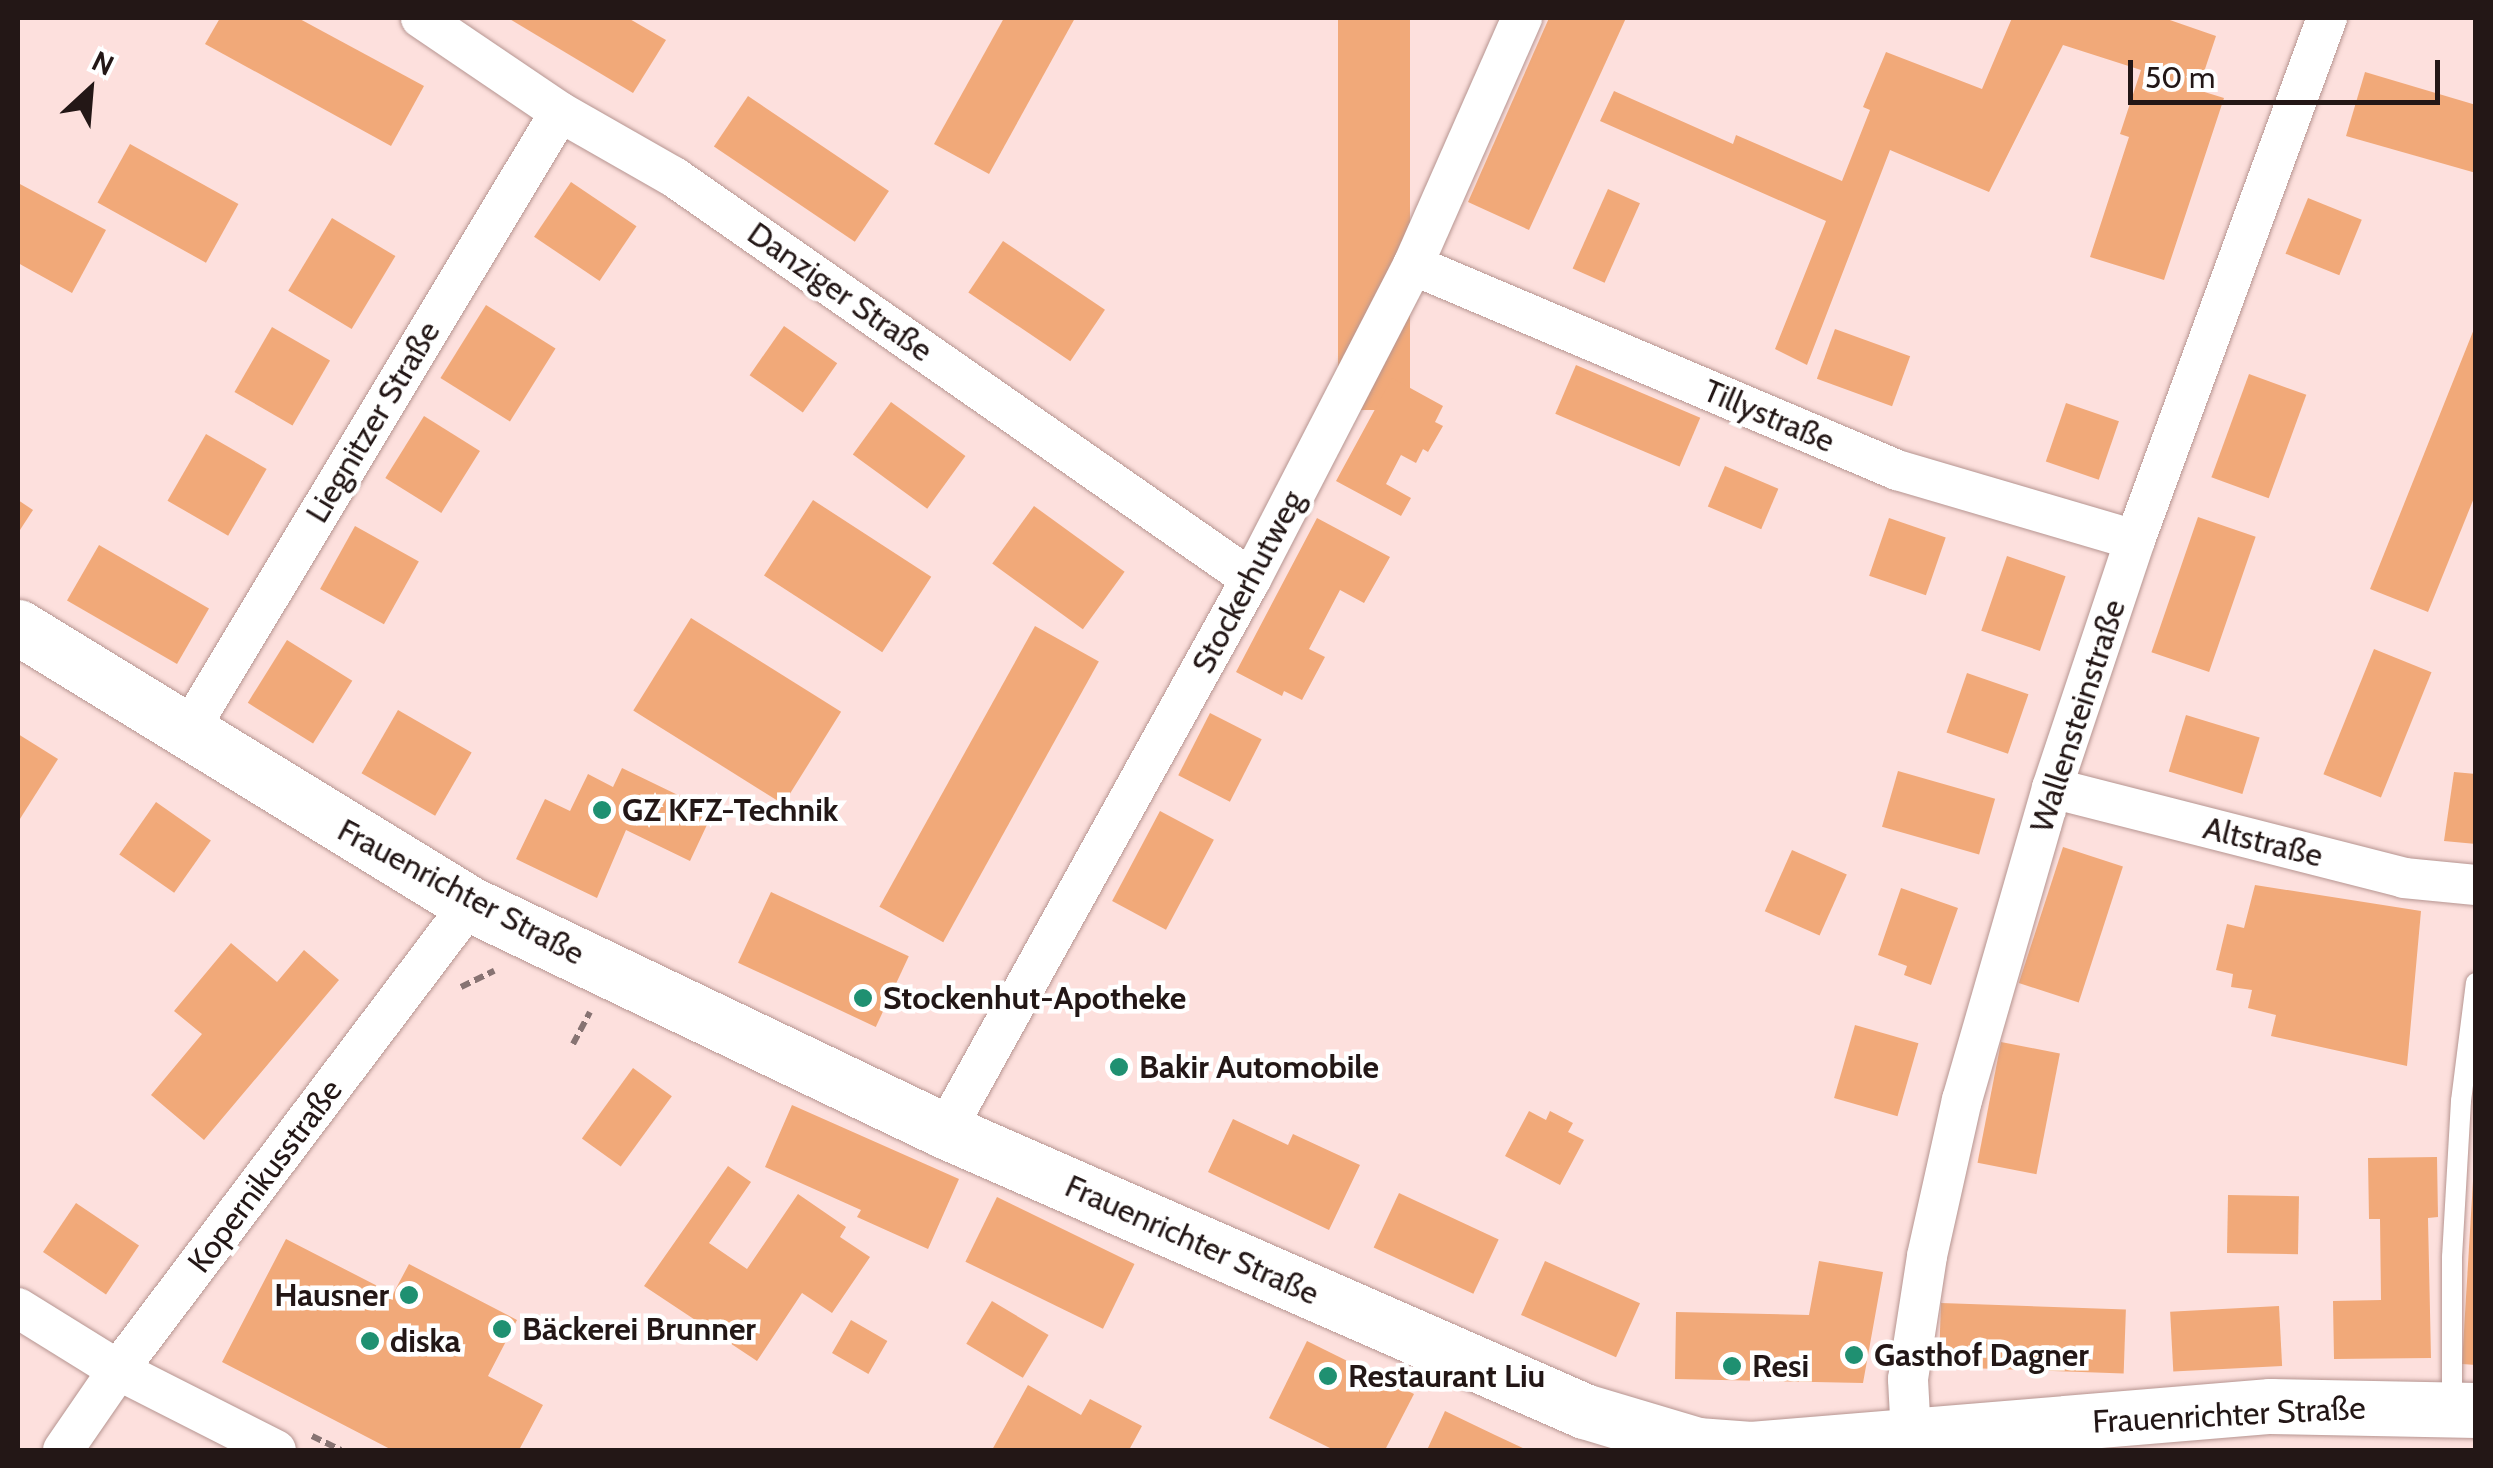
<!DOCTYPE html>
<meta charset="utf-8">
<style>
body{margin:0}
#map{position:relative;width:2493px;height:1468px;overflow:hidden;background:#fde0dd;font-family:Cabin,sans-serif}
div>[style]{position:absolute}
.building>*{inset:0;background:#f1a979;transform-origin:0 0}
.path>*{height:6px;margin-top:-3px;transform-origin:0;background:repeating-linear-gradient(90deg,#877372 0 10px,transparent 0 15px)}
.roads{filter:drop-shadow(0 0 2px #b69591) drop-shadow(0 0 2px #b69591)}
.lane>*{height:20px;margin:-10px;padding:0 10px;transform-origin:10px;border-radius:10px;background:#fff}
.street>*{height:40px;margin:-20px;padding:0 20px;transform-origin:20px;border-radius:20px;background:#fff}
.secondary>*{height:55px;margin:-27.5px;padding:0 27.5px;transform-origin:27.5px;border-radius:27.5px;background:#fff}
.dots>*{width:28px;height:28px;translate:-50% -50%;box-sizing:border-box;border:5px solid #fff;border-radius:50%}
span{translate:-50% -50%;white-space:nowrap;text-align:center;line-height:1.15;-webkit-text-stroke:9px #fff;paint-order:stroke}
.street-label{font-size:32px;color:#231716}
.poi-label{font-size:32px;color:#231716;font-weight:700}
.left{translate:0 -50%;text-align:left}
.right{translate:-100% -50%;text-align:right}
.frame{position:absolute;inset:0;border:20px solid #231716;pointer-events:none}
.north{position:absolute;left:40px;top:40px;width:100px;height:100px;-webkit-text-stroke:8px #fff;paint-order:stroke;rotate:26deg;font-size:28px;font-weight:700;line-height:40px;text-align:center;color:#231716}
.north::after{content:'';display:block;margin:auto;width:35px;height:45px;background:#231716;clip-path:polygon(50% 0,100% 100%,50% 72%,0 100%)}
.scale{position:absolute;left:2128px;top:60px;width:312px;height:45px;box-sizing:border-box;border:5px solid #231716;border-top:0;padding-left:12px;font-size:30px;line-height:35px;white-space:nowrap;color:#231716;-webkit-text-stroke:8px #fff;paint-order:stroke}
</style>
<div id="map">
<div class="building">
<div style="clip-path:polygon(220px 18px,298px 18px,424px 86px,391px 146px,205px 44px)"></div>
<div style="clip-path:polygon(508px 18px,628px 18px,666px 40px,633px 93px)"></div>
<div style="clip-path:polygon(1004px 18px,1075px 18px,989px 174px,934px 144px)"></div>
<div style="left:1338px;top:18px;width:72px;height:392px"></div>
<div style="clip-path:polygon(1549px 18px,1626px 18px,1529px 230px,1468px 202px)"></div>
<div style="clip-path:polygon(2012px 18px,2164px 18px,2216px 36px,2198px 90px,2224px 98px,2164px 280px,2090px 257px,2129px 137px,2120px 134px,2141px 70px,2063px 45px,1989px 192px,1890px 150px,1807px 365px,1775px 349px,1826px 221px,1600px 121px,1614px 91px,1733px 144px,1736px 135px,1842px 181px,1870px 110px,1863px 107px,1886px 52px,1982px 89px)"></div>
<div style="clip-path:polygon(2365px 72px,2476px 105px,2476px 173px,2346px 136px)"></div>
<div style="left:748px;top:96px;width:170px;height:61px;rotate:34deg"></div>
<div style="left:130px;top:144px;width:124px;height:67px;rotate:29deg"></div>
<div style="left:571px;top:182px;width:79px;height:66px;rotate:34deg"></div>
<div style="clip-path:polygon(18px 183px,106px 230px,72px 293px,18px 263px)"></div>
<div style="left:1608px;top:189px;width:35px;height:87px;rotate:24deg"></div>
<div style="left:2308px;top:198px;width:58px;height:60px;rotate:22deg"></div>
<div style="left:332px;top:218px;width:74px;height:85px;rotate:31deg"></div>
<div style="left:1003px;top:241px;width:123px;height:62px;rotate:34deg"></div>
<div style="left:486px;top:305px;width:82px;height:86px;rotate:32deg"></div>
<div style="clip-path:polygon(2476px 324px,2476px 493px,2428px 612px,2370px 589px)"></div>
<div style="left:784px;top:326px;width:65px;height:60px;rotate:35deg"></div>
<div style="left:272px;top:327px;width:67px;height:75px;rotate:30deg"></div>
<div style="left:1835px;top:329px;width:80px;height:53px;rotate:20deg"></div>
<div style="left:1576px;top:365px;width:135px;height:53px;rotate:23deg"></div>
<div style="left:2249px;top:374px;width:61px;height:110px;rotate:20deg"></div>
<div style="clip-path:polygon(1392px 378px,1443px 406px,1435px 422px,1443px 426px,1428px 452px,1423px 449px,1416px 463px,1401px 455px,1386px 484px,1411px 498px,1401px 516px,1336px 481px)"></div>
<div style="left:891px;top:402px;width:92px;height:65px;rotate:36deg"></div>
<div style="left:2066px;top:403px;width:56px;height:62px;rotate:19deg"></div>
<div style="left:424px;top:416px;width:66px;height:73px;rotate:32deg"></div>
<div style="left:206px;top:434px;width:70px;height:77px;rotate:30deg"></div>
<div style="left:1725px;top:466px;width:58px;height:44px;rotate:23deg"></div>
<div style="clip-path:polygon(18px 500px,33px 510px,18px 533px)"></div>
<div style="left:813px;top:500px;width:141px;height:90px;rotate:33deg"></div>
<div style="left:1034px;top:506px;width:112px;height:71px;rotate:36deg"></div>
<div style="left:2198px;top:517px;width:61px;height:143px;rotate:19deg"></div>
<div style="clip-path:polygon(1317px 518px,1390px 557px,1364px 603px,1340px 590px,1309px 649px,1325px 657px,1302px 700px,1284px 691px,1282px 696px,1236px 672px)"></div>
<div style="left:1889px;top:518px;width:60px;height:61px;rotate:19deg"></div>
<div style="left:355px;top:526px;width:73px;height:72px;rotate:29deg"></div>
<div style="left:99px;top:545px;width:127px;height:64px;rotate:30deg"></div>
<div style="left:2007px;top:556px;width:62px;height:79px;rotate:19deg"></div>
<div style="left:691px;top:618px;width:177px;height:109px;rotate:32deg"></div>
<div style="left:1035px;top:626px;width:73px;height:321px;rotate:29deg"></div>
<div style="left:287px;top:640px;width:77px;height:74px;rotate:32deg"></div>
<div style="left:2374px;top:649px;width:62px;height:135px;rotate:22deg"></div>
<div style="left:1967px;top:673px;width:65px;height:63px;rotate:19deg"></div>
<div style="left:398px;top:710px;width:85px;height:73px;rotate:30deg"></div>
<div style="left:1210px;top:713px;width:58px;height:70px;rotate:27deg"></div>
<div style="left:2186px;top:715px;width:77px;height:59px;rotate:17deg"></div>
<div style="clip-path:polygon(18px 734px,58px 759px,18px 822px)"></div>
<div style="clip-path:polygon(622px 768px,713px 812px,690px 861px,626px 830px,597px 898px,516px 859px,545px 799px,570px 811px,588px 774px,613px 787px)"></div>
<div style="left:1898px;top:771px;width:101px;height:58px;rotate:16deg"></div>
<div style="clip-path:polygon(2454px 772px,2476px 774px,2476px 844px,2444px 841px)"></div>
<div style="left:156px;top:802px;width:67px;height:64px;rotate:35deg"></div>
<div style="left:1160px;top:811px;width:61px;height:102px;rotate:28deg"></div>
<div style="left:2063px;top:847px;width:63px;height:143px;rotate:18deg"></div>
<div style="left:1792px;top:850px;width:60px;height:67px;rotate:24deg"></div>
<div style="clip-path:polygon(2255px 885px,2421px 911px,2407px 1066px,2271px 1036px,2276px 1015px,2248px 1008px,2252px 990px,2231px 987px,2233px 974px,2216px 970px,2227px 924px,2244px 928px)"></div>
<div style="clip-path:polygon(1901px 888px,1958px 908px,1931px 985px,1904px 975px,1907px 966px,1878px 955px)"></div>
<div style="left:771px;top:892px;width:152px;height:78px;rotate:25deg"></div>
<div style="clip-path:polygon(231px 943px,277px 982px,304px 950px,339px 980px,204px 1140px,151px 1095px,202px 1034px,174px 1011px)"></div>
<div style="left:1855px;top:1025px;width:66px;height:76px;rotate:16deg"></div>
<div style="left:2001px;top:1042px;width:60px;height:123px;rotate:11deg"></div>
<div style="left:633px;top:1068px;width:48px;height:87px;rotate:36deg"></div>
<div style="clip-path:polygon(792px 1105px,959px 1179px,928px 1249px,857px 1217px,861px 1210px,765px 1167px)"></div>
<div style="clip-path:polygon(1529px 1111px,1546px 1120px,1550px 1111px,1573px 1123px,1568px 1132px,1584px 1140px,1560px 1185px,1505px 1156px)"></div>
<div style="clip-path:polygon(1233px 1119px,1288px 1145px,1293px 1134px,1360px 1165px,1329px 1230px,1208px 1172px)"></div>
<div style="clip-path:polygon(2437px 1157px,2438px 1217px,2428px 1218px,2431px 1358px,2334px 1359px,2333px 1301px,2381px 1300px,2380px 1219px,2369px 1219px,2368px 1158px)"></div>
<div style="clip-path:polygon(728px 1166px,751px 1182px,709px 1243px,747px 1269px,798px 1194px,846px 1227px,840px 1237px,870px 1257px,832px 1313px,802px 1293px,757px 1361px,644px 1286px)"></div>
<div style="clip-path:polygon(2473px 1181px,2476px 1181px,2476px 1365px,2462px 1364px)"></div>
<div style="left:1399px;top:1193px;width:110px;height:60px;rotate:25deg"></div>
<div style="left:2228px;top:1195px;width:71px;height:58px;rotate:1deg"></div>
<div style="left:997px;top:1197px;width:153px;height:72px;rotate:26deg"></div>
<div style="left:76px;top:1203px;width:76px;height:59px;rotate:34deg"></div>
<div style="clip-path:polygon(286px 1239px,393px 1294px,409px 1264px,517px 1320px,488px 1376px,543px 1405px,519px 1450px,392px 1450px,222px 1362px)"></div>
<div style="left:1545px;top:1261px;width:104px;height:59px;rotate:24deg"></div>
<div style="clip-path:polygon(1819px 1261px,1883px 1272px,1863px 1383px,1675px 1379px,1676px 1312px,1809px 1315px)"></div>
<div style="left:992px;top:1301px;width:66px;height:50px;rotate:31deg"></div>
<div style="left:1941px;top:1303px;width:185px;height:64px;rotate:2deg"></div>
<div style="left:2279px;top:1306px;width:60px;height:109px;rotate:87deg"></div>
<div style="left:851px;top:1320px;width:42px;height:38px;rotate:30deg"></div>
<div style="clip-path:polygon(1307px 1341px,1414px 1394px,1385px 1450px,1334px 1450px,1269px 1418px)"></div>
<div style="clip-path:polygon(1028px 1385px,1081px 1415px,1090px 1399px,1142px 1426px,1129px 1450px,992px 1450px)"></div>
<div style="clip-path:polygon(1445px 1411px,1495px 1435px,1527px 1450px,1427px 1450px)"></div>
</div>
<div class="path">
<div style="left:461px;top:987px;width:37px;rotate:-26deg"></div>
<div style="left:573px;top:1044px;width:36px;rotate:-62deg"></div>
<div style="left:312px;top:1436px;width:32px;rotate:26deg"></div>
</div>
<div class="roads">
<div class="lane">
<div style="left:2452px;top:1409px;width:152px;rotate:-90deg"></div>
<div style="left:2452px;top:1257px;width:156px;rotate:-86.7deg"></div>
<div style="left:2461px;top:1101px;width:119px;rotate:-82.8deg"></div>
</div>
<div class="street">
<div style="left:421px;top:18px;width:168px;rotate:34.1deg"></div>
<div style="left:560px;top:112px;width:131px;rotate:29.7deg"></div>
<div style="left:674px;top:177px;width:703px;rotate:34.87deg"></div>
<div style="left:1413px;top:265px;width:526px;rotate:22.96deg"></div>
<div style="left:1897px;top:470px;width:248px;rotate:16.4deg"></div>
<div style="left:187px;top:733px;width:724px;rotate:-59.01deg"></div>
<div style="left:2052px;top:788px;width:363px;rotate:14.3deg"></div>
<div style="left:2404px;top:878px;width:72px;rotate:5.6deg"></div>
<div style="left:945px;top:1131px;width:631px;rotate:-61deg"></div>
<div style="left:1251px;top:579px;width:353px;rotate:-62.7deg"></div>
<div style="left:1413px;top:265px;width:270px;rotate:-66.2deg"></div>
<div style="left:18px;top:1308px;width:118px;rotate:31.8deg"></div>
<div style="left:118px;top:1370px;width:177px;rotate:26.9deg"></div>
<div style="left:1911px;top:1435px;width:56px;rotate:-93.1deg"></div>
<div style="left:1908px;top:1379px;width:124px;rotate:-81.2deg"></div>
<div style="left:1927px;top:1256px;width:160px;rotate:-77.4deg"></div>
<div style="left:1962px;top:1100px;width:325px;rotate:-73.9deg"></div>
<div style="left:2052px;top:788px;width:262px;rotate:-71.5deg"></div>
<div style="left:2135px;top:540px;width:556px;rotate:-69.81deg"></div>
<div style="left:63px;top:1450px;width:97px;rotate:-55.5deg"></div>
<div style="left:118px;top:1370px;width:584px;rotate:-52.93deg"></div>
</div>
<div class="secondary">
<div style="left:18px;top:627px;width:530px;rotate:31.5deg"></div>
<div style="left:470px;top:904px;width:526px;rotate:25.54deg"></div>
<div style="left:945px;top:1131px;width:698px;rotate:23.66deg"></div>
<div style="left:1584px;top:1411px;width:118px;rotate:16.7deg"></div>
<div style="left:1697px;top:1445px;width:54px;rotate:4.2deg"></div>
<div style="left:1751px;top:1449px;width:521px;rotate:-4.74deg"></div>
<div style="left:2270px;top:1406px;width:206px;rotate:1.1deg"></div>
</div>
</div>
<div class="dots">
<div style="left:602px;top:810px;background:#1f9071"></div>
<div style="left:863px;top:998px;background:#1f9071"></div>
<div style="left:1119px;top:1067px;background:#1f9071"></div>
<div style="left:409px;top:1295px;background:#1f9071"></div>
<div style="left:502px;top:1329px;background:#1f9071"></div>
<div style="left:370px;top:1341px;background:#1f9071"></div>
<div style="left:1854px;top:1355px;background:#1f9071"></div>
<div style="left:1732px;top:1366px;background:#1f9071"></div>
<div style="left:1328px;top:1376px;background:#1f9071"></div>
</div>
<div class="street-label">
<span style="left:840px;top:292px;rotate:35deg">Danziger Straße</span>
<span style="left:1769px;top:416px;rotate:23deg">Tillystraße</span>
<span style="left:373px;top:422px;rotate:-59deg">Liegnitzer Straße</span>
<span style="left:1248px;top:582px;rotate:-62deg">Stockerhutweg</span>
<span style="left:2078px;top:716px;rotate:-72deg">Wallensteinstraße</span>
<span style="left:2263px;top:842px;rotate:14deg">Altstraße</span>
<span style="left:461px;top:892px;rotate:28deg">Frauenrichter Straße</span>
<span style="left:265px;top:1176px;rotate:-53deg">Kopernikusstraße</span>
<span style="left:1192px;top:1240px;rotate:24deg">Frauenrichter Straße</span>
<span style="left:2229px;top:1415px;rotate:-3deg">Frauenrichter Straße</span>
</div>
<div class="poi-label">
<span class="left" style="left:622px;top:810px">GZ KFZ-Technik</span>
<span class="left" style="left:883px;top:998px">Stockenhut-Apotheke</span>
<span class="left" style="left:1139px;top:1067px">Bakir Automobile</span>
<span class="right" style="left:389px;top:1295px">Hausner</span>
<span class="left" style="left:522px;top:1329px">Bäckerei Brunner</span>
<span class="left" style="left:390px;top:1341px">diska</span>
<span class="left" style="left:1874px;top:1355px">Gasthof Dagner</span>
<span class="left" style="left:1752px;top:1366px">Resi</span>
<span class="left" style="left:1348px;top:1376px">Restaurant Liu</span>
</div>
<div class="frame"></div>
<div class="north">N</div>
<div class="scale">50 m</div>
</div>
